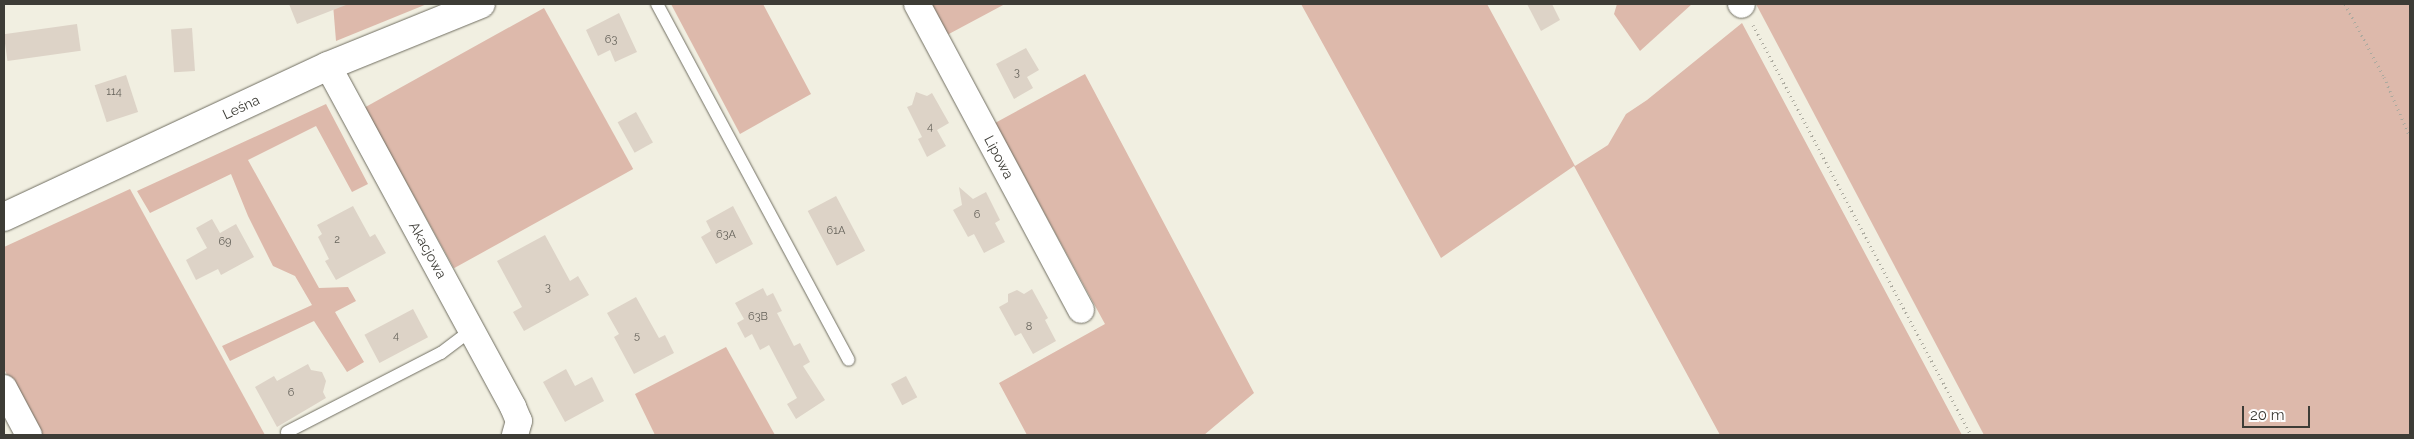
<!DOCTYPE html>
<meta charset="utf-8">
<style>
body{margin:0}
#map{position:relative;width:2414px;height:439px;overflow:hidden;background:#f1efe1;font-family:Raleway,sans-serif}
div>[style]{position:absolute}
.green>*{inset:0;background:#ddb9ab;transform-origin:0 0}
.building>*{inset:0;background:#ddd3c7;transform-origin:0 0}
.path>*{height:3px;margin-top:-1.5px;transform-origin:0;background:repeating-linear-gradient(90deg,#acaa9f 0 1px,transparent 0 5px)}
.roads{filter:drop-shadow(0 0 1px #706e61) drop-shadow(0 0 1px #706e61)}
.lane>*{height:12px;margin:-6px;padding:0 6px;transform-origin:6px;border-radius:6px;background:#fff}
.street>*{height:26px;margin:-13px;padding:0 13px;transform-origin:13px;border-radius:13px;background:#fff}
.secondary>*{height:28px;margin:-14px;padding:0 14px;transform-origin:14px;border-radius:14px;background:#fff}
span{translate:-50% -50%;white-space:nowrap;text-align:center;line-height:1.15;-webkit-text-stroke:4.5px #fff;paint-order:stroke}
.number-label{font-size:11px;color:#65625a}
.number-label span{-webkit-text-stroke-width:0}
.street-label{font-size:14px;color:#3d3c36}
.frame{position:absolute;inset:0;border:5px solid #3d3c36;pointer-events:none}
.scale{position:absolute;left:2242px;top:406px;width:68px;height:22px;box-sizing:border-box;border:2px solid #3d3c36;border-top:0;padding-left:6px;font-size:15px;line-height:18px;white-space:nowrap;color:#3d3c36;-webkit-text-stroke:4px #fff;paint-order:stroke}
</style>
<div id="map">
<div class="green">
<div style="clip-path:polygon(333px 4px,427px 4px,336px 41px)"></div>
<div style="clip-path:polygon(671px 4px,763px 4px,811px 94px,740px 134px)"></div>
<div style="clip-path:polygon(930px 4px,1005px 4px,947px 35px)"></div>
<div style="clip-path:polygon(1301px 4px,1487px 4px,1575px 166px,1608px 145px,1626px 114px,1647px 100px,1742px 23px,1962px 435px,1720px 435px,1574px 166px,1441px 258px)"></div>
<div style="clip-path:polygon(1617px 4px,1692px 4px,1640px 51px,1614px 14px)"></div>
<div style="clip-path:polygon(1756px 4px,2410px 4px,2410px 435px,1984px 435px)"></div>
<div style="left:544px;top:8px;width:184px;height:205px;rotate:61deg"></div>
<div style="clip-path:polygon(1085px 74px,1254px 393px,1204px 435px,1027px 435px,999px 383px,1105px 324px,995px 123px)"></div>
<div style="clip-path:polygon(326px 104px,368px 184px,352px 192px,316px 126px,248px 160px,319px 288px,348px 287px,356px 301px,335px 312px,364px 362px,347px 372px,314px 321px,230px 361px,222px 346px,312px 305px,295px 276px,273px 266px,248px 216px,231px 174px,150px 213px,137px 191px)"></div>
<div style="clip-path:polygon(130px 189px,265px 435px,39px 435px,4px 369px,4px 247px)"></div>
<div style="clip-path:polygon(726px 347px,775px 435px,655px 435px,635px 394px)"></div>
</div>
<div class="building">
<div style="clip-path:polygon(289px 4px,346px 4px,346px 5px,297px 24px)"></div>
<div style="clip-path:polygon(1527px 4px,1552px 4px,1560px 20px,1541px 31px)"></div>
<div style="clip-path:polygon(619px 13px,637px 52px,615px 62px,610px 50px,598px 56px,586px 30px)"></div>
<div style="left:77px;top:24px;width:27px;height:74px;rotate:82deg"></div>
<div style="left:192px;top:28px;width:43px;height:21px;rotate:86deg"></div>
<div style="clip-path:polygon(1026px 48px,1039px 70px,1027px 77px,1033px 88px,1014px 99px,996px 64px)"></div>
<div style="left:126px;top:75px;width:39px;height:33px;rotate:72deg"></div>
<div style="clip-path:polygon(916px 92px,927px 96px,932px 93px,949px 123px,937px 130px,946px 146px,927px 157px,918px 139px,922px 137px,907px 107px,912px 105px)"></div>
<div style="left:636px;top:112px;width:35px;height:21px;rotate:61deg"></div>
<div style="clip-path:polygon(959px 187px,973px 199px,986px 192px,1000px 220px,995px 223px,1005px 242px,984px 253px,974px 234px,968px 237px,953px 210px,962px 205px)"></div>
<div style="left:836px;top:196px;width:62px;height:32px;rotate:62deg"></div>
<div style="clip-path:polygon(353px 206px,370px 237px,375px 234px,386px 253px,336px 280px,325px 261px,329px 259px,318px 237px,322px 234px,317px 225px)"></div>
<div style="clip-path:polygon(733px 206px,753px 244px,716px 264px,701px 237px,711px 231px,706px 221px)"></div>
<div style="clip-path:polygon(212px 219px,220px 233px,236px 224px,254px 257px,221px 275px,218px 269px,196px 280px,186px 260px,207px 248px,196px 228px)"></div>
<div style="clip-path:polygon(545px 235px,570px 281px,578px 276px,589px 295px,524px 331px,513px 312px,522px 307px,497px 261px)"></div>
<div style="clip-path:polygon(763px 288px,767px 296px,773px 293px,782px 311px,777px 313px,794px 346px,800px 343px,810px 362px,803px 366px,825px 400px,796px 419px,787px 404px,797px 398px,769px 345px,760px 350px,752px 334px,745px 338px,737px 323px,744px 319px,735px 303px)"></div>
<div style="clip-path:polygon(1032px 289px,1048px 318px,1045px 320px,1056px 341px,1033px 354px,1021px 333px,1015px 336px,999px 307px,1008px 302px,1008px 294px,1017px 290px,1024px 294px)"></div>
<div style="clip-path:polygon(636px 297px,659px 338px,665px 335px,674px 353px,634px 374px,614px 337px,619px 334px,607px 313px)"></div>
<div style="left:413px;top:309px;width:32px;height:55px;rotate:62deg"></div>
<div style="clip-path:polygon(308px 364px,311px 370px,322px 372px,326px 381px,323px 392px,326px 398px,277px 427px,255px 387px,274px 376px,277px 381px)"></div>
<div style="clip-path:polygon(566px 369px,575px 386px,592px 377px,604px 401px,565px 422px,543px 382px)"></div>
<div style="left:906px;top:376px;width:24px;height:17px;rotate:62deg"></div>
</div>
<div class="path">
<div style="left:2345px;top:4px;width:83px;rotate:61.9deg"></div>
<div style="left:2384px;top:77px;width:65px;rotate:66.6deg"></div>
<div style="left:1753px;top:25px;width:464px;rotate:62deg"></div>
</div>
<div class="roads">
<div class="lane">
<div style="left:657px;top:4px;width:404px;rotate:61.7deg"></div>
<div style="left:287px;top:432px;width:173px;rotate:-27.2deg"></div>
<div style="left:441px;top:353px;width:39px;rotate:-37deg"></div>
</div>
<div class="street">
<div style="left:917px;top:4px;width:347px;rotate:61.8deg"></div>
<div style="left:1741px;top:4px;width:1px;rotate:45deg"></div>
<div style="left:328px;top:66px;width:388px;rotate:61.5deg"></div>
<div style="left:513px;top:407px;width:15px;rotate:67deg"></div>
<div style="left:519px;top:421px;width:15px;rotate:106deg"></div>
<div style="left:4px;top:388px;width:53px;rotate:62deg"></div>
</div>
<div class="secondary">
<div style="left:4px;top:217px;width:357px;rotate:-25deg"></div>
<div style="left:328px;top:66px;width:165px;rotate:-22.1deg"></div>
</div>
</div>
<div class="number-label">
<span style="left:611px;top:40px">63</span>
<span style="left:1017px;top:73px">3</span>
<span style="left:114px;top:92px">114</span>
<span style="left:930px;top:127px">4</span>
<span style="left:977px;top:215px">6</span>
<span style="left:836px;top:231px">61A</span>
<span style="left:726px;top:235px">63A</span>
<span style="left:337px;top:240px">2</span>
<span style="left:225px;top:242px">69</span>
<span style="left:548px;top:288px">3</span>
<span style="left:758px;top:317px">63B</span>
<span style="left:1029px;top:327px">8</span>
<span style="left:396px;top:336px">4</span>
<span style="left:637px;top:336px">5</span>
<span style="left:291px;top:393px">6</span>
</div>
<div class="street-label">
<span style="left:241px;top:107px;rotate:-25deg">Leśna</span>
<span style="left:999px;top:157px;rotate:62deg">Lipowa</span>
<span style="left:428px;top:250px;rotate:61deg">Akacjowa</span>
</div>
<div class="frame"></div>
<div class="scale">20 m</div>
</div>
